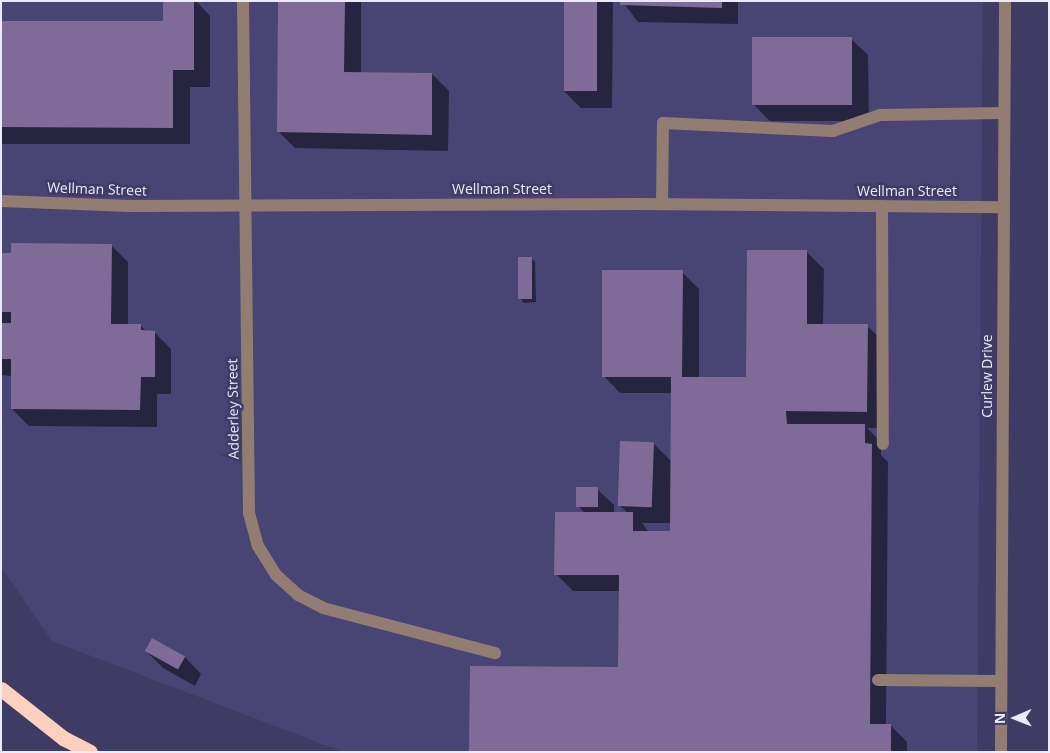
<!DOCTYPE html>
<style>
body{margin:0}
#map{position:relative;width:1050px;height:753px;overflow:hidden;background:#3e3c65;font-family:"Open Sans",sans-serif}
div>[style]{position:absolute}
.built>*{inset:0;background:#484574}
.shadow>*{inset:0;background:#0007}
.building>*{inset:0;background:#7f6b97;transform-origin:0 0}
.minor>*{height:12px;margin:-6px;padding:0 6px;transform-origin:6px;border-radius:6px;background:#937d73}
.highway>*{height:15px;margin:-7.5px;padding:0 7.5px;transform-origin:7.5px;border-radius:7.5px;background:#fbd0bd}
span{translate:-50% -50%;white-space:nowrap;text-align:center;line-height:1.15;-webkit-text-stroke:5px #3e3c65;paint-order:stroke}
.street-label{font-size:14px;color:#ebebfb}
.frame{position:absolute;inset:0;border:2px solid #ebebfb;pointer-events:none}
.north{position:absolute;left:990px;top:693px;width:50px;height:50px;-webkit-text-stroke:4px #3e3c65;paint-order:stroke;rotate:269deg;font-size:14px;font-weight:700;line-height:20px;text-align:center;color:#ebebfb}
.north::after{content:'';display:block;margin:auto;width:18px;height:22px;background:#ebebfb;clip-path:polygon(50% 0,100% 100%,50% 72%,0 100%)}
</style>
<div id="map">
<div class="built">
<div style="clip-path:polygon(1px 1px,983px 1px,977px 752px,343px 752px,52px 641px,1px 567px)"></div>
</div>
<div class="shadow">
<div style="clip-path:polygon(165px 1px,196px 1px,210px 16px,210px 87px,190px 87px,190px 144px,1px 144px,1px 22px,165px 22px)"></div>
<div style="clip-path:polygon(279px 1px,361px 1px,361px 73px,432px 74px,449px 91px,448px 151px,295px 148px,278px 131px)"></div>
<div style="clip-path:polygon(565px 1px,613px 1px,612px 108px,581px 108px,564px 91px)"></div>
<div style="clip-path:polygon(622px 1px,738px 1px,738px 24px,638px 22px)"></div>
<div style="clip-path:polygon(851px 39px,868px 55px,869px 121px,770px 121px,754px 105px)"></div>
<div style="clip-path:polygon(111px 245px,128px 262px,128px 325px,141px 326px,147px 332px,154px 332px,171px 349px,171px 394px,157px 394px,157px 427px,29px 426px,12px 409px,12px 376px,1px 375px,1px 254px)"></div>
<div style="clip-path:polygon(evenodd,807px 252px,824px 269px,823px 325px,867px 326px,884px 342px,883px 428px,867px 428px,881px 442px,881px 455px,888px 462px,886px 725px,890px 725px,907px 742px,907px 752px,470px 752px,620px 669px,620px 591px,573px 591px,556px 574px,585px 513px,578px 506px,597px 489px,614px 505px,614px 513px,628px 513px,620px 506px,653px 443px,671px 461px,672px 393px,620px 393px,604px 376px,682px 272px,699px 289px,699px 378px,747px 379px,807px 252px,642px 523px,671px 523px,671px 533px,649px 532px,642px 523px)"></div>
<div style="clip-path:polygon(531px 258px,535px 262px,536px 302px,524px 303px,520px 298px)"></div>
<div style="clip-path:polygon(153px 639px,185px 657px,201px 674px,195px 686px,163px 668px,146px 651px)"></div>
</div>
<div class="building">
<div style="clip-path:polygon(163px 1px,194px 1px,194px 70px,173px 70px,173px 128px,1px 127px,1px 21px,163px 21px)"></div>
<div style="clip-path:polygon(278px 1px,345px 1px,344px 72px,432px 73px,432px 135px,277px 132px)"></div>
<div style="left:564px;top:1px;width:33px;height:90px"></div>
<div style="clip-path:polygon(620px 1px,722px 1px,722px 8px,620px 5px)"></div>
<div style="left:852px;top:37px;width:68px;height:100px;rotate:90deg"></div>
<div style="clip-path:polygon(11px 243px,112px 244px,111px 324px,141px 324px,141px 330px,155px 331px,155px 377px,141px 377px,140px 410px,11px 409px,11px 359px,1px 359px,1px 323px,11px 323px,11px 312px,1px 312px,1px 253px,11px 253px)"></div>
<div style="clip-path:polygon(747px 250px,807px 250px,807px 324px,868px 324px,867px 412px,786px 411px,787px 424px,865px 424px,865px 443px,872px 444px,870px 724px,891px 724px,891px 751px,469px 752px,470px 666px,618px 667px,619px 575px,554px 575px,555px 512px,633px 512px,633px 531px,670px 531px,671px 377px,602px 377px,602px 270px,683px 270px,682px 377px,746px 377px)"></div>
<div style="left:518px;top:257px;width:14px;height:42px"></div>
<div style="left:620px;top:441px;width:34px;height:65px;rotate:2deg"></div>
<div style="left:576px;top:487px;width:22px;height:20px"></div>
<div style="left:152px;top:638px;width:38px;height:15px;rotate:29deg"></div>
</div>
<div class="minor">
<div style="left:243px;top:1px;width:512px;rotate:89.33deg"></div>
<div style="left:249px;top:513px;width:34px;rotate:75deg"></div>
<div style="left:258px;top:546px;width:34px;rotate:58deg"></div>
<div style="left:276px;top:575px;width:30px;rotate:42deg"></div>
<div style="left:298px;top:595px;width:28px;rotate:27deg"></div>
<div style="left:323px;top:608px;width:178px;rotate:14.7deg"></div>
<div style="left:1px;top:201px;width:129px;rotate:2.2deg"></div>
<div style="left:130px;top:206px;width:509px;rotate:-0.23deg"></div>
<div style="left:639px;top:204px;width:363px;rotate:0.5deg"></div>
<div style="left:662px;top:204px;width:81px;rotate:-89.3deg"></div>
<div style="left:663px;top:123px;width:170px;rotate:2.7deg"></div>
<div style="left:833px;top:131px;width:50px;rotate:-18.8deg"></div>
<div style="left:880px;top:115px;width:124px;rotate:-0.9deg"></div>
<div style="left:882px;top:206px;width:238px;rotate:89.8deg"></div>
<div style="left:878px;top:680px;width:123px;rotate:0.5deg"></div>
<div style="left:1001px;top:752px;width:751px;rotate:-89.69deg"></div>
</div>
<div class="highway">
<div style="left:1px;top:689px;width:79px;rotate:38.3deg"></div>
<div style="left:63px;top:738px;width:30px;rotate:27deg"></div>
</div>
<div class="street-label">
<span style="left:97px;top:189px;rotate:2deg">Wellman Street</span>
<span style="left:502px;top:189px">Wellman Street</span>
<span style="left:907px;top:191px">Wellman Street</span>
<span style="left:987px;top:376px;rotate:-90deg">Curlew Drive</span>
<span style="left:233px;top:409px;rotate:-91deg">Adderley Street</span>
</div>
<div class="frame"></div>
<div class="north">N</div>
</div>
